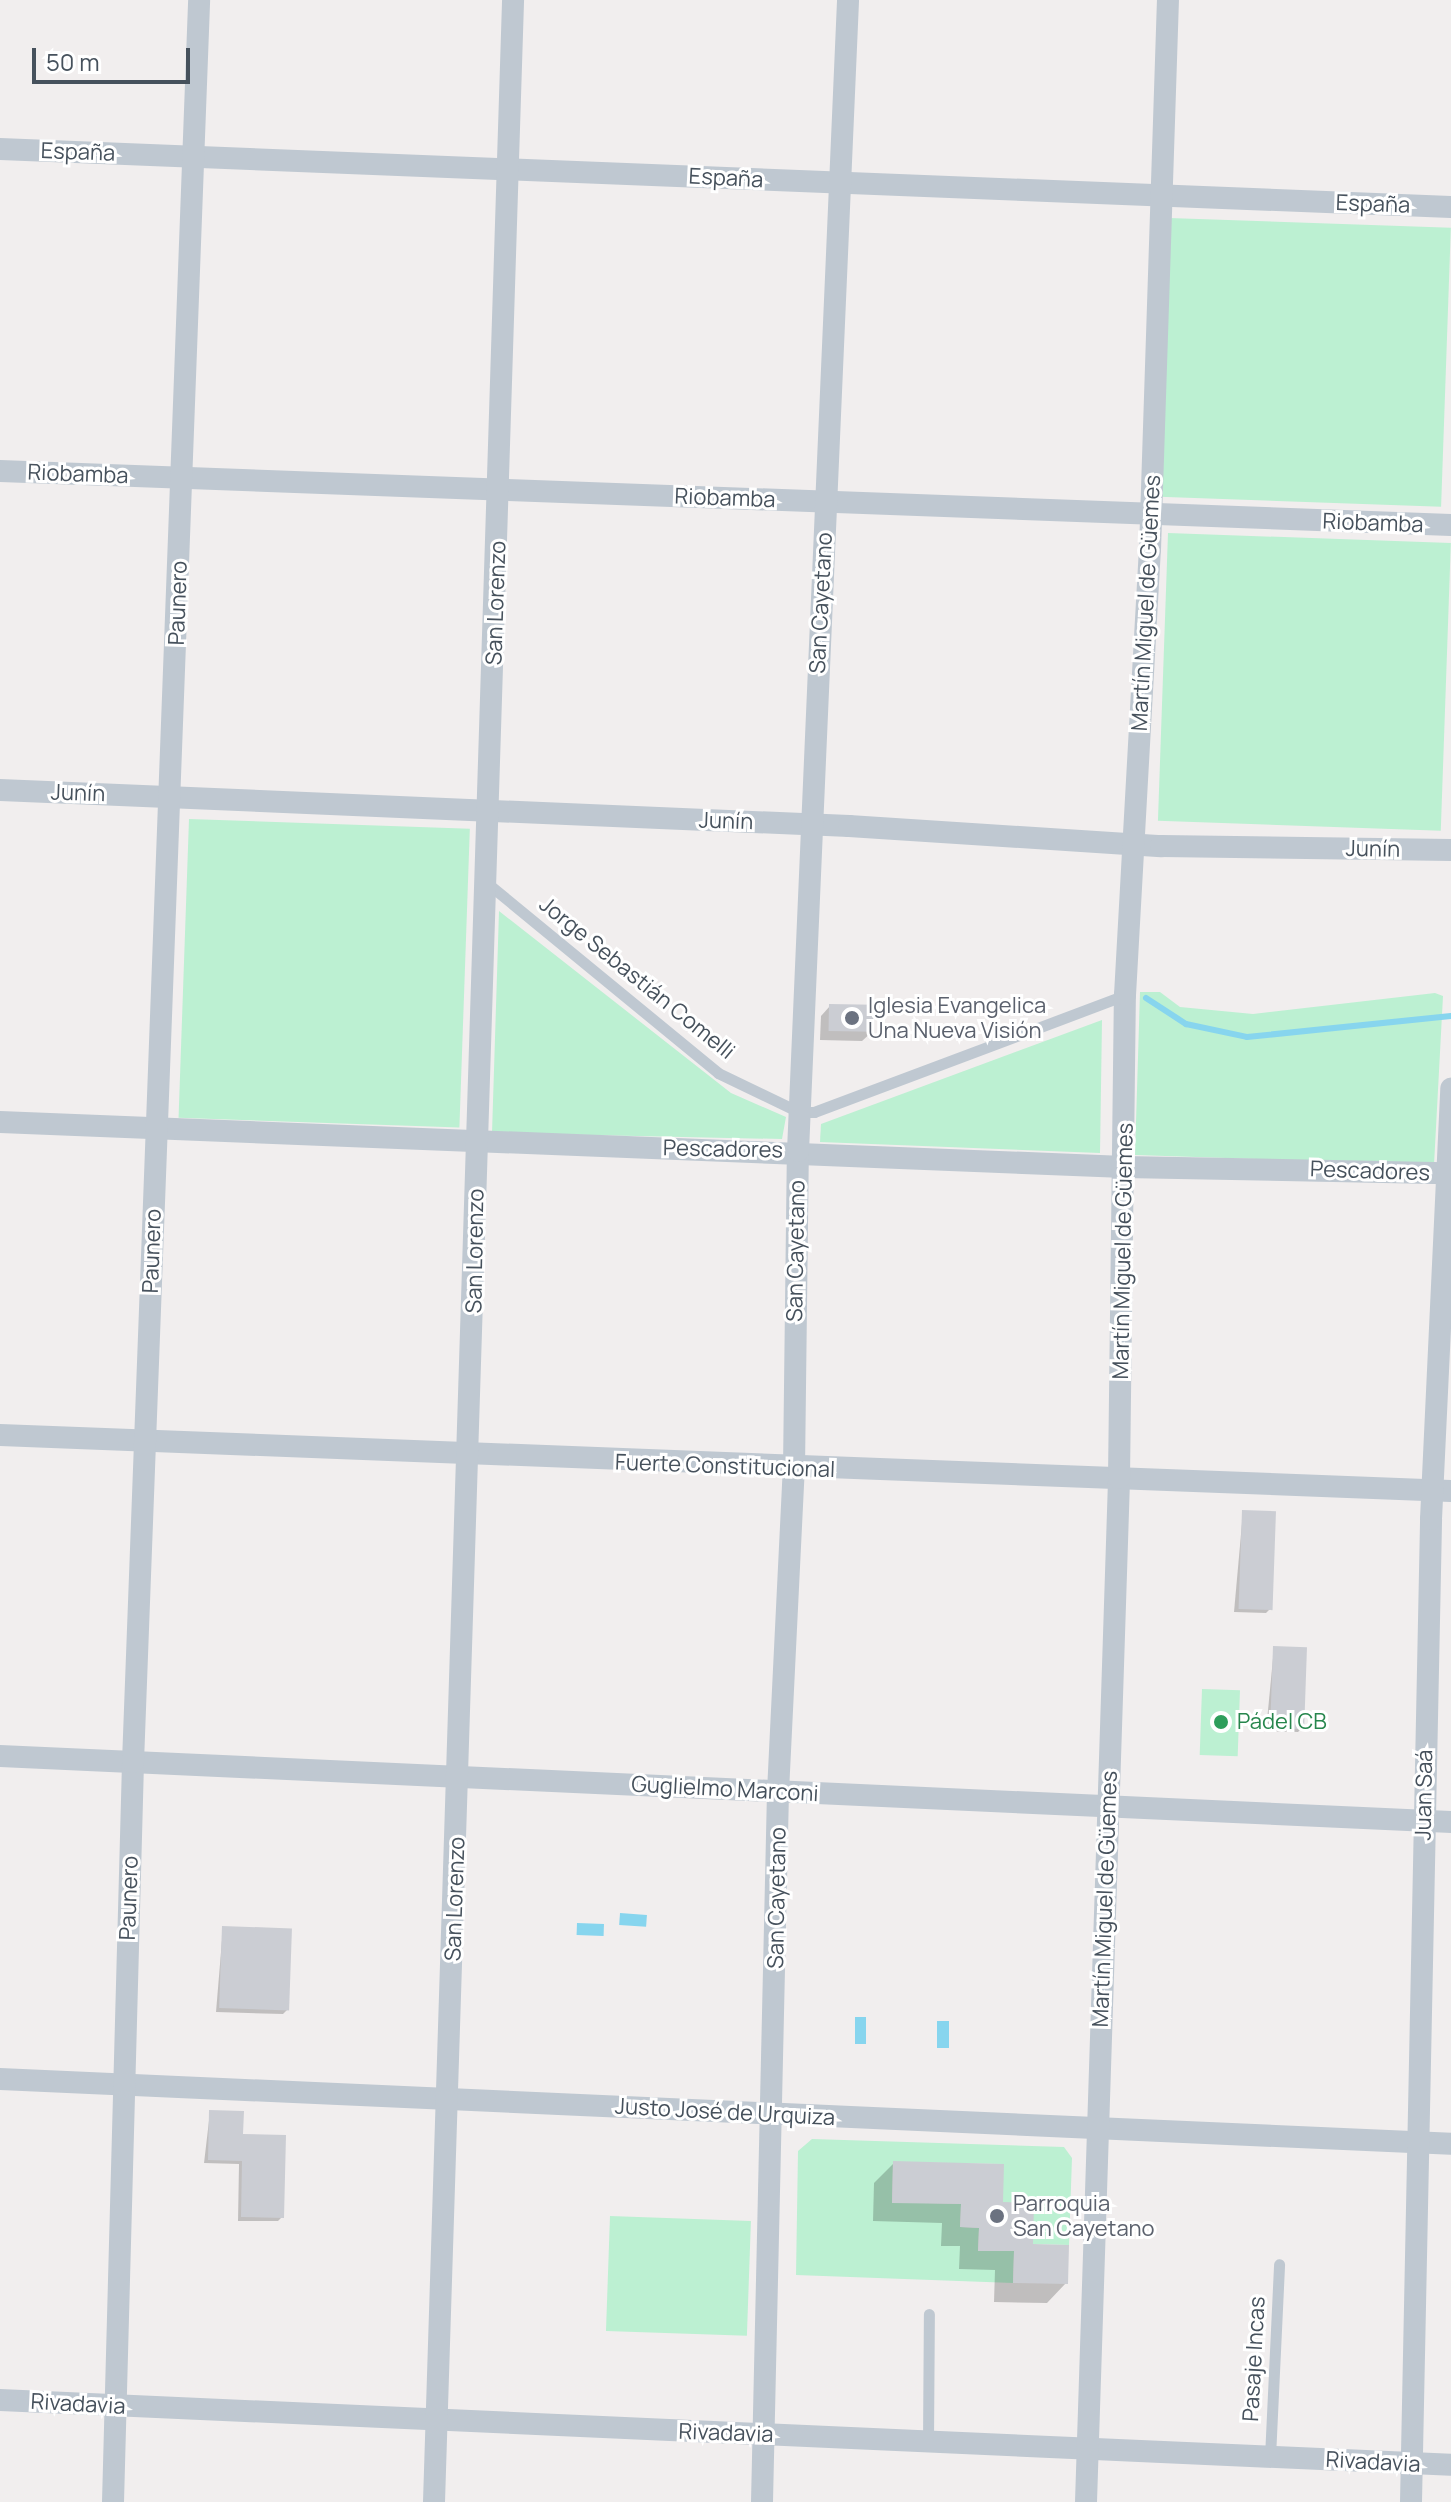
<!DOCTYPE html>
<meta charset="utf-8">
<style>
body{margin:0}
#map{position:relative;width:1451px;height:2502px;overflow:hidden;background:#f1eeee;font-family:Manrope,sans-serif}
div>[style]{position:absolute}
.green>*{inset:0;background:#bcf0d2;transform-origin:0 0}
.water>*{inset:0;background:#87d5ee;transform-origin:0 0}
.shadow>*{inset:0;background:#0003}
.stream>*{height:6px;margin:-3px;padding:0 3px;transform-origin:3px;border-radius:3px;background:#87d5ee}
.building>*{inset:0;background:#cbcdd3;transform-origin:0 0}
.service>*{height:11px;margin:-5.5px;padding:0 5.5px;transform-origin:5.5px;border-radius:5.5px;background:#bfc8d1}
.minor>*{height:22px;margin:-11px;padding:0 11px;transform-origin:11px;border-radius:11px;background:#bfc8d1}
.dots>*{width:22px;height:22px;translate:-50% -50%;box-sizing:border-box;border:4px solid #fff;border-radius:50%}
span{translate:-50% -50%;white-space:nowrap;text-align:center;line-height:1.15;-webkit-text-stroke:6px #fff;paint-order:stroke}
.street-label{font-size:22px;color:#46515c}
.worship-label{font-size:22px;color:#5b616d}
.left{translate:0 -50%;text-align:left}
.leisure-label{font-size:22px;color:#27864d}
.scale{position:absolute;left:32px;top:48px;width:158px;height:36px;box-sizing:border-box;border:4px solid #46515c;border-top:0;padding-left:10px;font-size:24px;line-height:28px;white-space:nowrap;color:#46515c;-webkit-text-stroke:6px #fff;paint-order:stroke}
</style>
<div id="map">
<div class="green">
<div style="left:1169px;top:218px;width:282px;height:279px;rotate:2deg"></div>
<div style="left:1168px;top:533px;width:283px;height:288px;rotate:2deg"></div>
<div style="left:189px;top:819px;width:281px;height:299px;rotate:2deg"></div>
<div style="clip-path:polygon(499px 911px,731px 1093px,786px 1117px,782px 1139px,492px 1133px)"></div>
<div style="clip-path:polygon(1140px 992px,1160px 992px,1180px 1007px,1253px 1014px,1435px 993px,1443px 996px,1434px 1165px,1135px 1155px)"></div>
<div style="clip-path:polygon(1102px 1020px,1100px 1153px,820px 1142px,821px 1124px)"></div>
<div style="left:1202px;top:1689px;width:38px;height:66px;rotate:2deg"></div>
<div style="clip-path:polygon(812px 2139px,1064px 2147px,1072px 2158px,1069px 2245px,1033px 2244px,1003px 2202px,1003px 2164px,893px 2162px,892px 2202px,961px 2204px,960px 2227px,979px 2228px,978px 2250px,1014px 2251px,1013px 2283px,796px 2275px,798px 2151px)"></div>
<div style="left:610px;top:2216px;width:141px;height:115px;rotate:2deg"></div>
</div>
<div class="water">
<div style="left:620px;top:1913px;width:27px;height:12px;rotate:4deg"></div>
<div style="left:577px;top:1923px;width:27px;height:12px;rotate:2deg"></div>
<div style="left:855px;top:2017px;width:11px;height:27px"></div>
<div style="left:937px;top:2021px;width:12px;height:27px"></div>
</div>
<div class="shadow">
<div style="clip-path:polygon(830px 1006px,872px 1032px,862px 1041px,820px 1040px,821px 1016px)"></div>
<div style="clip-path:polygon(1243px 1512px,1270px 1609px,1266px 1613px,1234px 1612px)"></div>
<div style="clip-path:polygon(1274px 1648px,1302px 1728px,1298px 1732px,1266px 1731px)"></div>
<div style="clip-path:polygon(223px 1928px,287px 2010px,283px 2014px,216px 2012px)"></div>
<div style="clip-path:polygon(210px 2112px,241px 2136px,282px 2217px,278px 2221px,238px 2221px,239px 2164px,204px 2163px)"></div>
<div style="clip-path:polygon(894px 2163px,1001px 2204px,1031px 2246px,1066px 2283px,1047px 2303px,994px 2302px,995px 2270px,959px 2269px,960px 2246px,941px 2246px,942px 2223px,873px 2221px,874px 2183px)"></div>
</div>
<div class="stream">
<div style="left:1146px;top:998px;width:48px;rotate:33deg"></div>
<div style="left:1186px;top:1024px;width:62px;rotate:12deg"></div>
<div style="left:1247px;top:1037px;width:205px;rotate:-5.9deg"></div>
</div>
<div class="building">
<div style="left:829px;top:1004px;width:45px;height:27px;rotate:1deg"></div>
<div style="left:1242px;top:1510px;width:34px;height:99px;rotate:2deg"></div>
<div style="left:1273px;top:1646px;width:34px;height:82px;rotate:2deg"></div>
<div style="left:222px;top:1926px;width:70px;height:82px;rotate:2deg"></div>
<div style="clip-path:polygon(209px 2110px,244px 2111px,243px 2134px,286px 2135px,284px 2218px,241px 2217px,242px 2161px,208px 2160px)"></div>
<div style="clip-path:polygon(893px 2161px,1004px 2164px,1003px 2202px,1034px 2203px,1033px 2244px,1069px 2245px,1068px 2284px,1013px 2283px,1014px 2251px,978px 2251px,979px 2228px,960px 2227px,961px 2204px,892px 2203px)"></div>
</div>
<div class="service">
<div style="left:487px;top:883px;width:299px;rotate:39.4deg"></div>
<div style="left:718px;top:1073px;width:90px;rotate:25.7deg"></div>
<div style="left:799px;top:1112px;width:15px"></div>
<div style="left:814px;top:1112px;width:332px;rotate:-20.6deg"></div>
<div style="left:928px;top:2442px;width:128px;rotate:-89.6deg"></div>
<div style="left:1270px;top:2457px;width:193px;rotate:-87.3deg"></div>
</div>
<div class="minor">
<div style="left:0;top:149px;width:1452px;rotate:2.29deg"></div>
<div style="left:0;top:471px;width:1452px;rotate:2.13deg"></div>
<div style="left:0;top:790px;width:850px;rotate:2.43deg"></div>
<div style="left:849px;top:826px;width:313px;rotate:3.7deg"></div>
<div style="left:1161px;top:846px;width:290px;rotate:0.8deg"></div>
<div style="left:0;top:1122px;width:1125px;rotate:2.29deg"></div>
<div style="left:1124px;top:1167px;width:322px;rotate:1.1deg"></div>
<div style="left:0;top:1435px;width:1452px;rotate:2.21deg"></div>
<div style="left:0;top:1756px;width:1453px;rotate:2.6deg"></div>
<div style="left:0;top:2079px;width:1452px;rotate:2.56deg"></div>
<div style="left:0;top:2400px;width:1452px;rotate:2.56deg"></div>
<div style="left:113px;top:2502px;width:740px;rotate:-88.45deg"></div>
<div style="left:133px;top:1762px;width:1763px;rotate:-87.85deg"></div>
<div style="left:434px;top:2502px;width:2503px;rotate:-88.19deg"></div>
<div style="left:762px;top:2502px;width:710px;rotate:-88.71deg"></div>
<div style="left:778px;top:1792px;width:323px;rotate:-87.2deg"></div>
<div style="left:794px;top:1469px;width:318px;rotate:-89.3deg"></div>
<div style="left:798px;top:1151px;width:1152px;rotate:-87.51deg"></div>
<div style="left:1086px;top:2502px;width:1025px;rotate:-88.15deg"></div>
<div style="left:1119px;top:1478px;width:483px;rotate:-89.3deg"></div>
<div style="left:1125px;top:995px;width:446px;rotate:-86.8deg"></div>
<div style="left:1150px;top:550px;width:550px;rotate:-88.13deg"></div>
<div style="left:1411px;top:2502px;width:983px;rotate:-88.83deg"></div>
<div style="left:1431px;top:1519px;width:431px;rotate:-87.3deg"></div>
</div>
<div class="dots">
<div style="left:852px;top:1018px;background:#6b7280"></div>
<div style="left:1221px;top:1722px;background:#2e9e5b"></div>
<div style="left:997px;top:2216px;background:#6b7280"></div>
</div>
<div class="street-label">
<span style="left:78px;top:152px;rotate:2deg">España</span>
<span style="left:726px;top:178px;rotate:3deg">España</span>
<span style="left:1373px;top:204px;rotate:2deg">España</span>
<span style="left:78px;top:474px;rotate:2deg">Riobamba</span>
<span style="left:725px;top:498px;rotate:2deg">Riobamba</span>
<span style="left:1373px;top:523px;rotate:2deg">Riobamba</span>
<span style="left:178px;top:603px;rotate:-88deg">Paunero</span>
<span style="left:496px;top:603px;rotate:-88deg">San Lorenzo</span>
<span style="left:821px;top:603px;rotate:-87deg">San Cayetano</span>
<span style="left:1146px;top:603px;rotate:-87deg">Martín Miguel de Güemes</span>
<span style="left:78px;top:793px;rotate:2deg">Junín</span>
<span style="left:726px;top:821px;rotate:2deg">Junín</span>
<span style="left:1373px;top:849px;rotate:1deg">Junín</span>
<span style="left:637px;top:978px;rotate:39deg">Jorge Sebastián Comelli</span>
<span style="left:723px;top:1149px;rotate:1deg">Pescadores</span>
<span style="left:1370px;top:1171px;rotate:2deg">Pescadores</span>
<span style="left:152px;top:1251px;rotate:-88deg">Paunero</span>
<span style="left:475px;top:1251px;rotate:-89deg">San Lorenzo</span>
<span style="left:796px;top:1251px;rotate:-89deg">San Cayetano</span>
<span style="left:1123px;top:1251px;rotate:-89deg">Martín Miguel de Güemes</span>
<span style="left:725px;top:1466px;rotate:2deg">Fuerte Constitucional</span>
<span style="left:725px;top:1789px;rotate:3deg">Guglielmo Marconi</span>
<span style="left:1424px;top:1795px;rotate:-89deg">Juan Saá</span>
<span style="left:129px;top:1898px;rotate:-88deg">Paunero</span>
<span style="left:777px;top:1898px;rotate:-89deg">San Cayetano</span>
<span style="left:455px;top:1899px;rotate:-88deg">San Lorenzo</span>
<span style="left:1105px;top:1899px;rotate:-88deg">Martín Miguel de Güemes</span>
<span style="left:725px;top:2112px;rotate:3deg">Justo José de Urquiza</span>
<span style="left:1254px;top:2359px;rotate:-87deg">Pasaje Incas</span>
<span style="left:78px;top:2404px;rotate:3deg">Rivadavia</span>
<span style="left:726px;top:2433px;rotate:2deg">Rivadavia</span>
<span style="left:1373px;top:2462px;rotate:3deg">Rivadavia</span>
</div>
<div class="worship-label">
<span class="left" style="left:868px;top:1018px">Iglesia Evangelica<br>Una Nueva Visión</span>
<span class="left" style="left:1013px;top:2216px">Parroquia<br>San Cayetano</span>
</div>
<div class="leisure-label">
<span class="left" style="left:1237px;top:1722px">Pádel CB</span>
</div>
<div class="scale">50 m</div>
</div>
